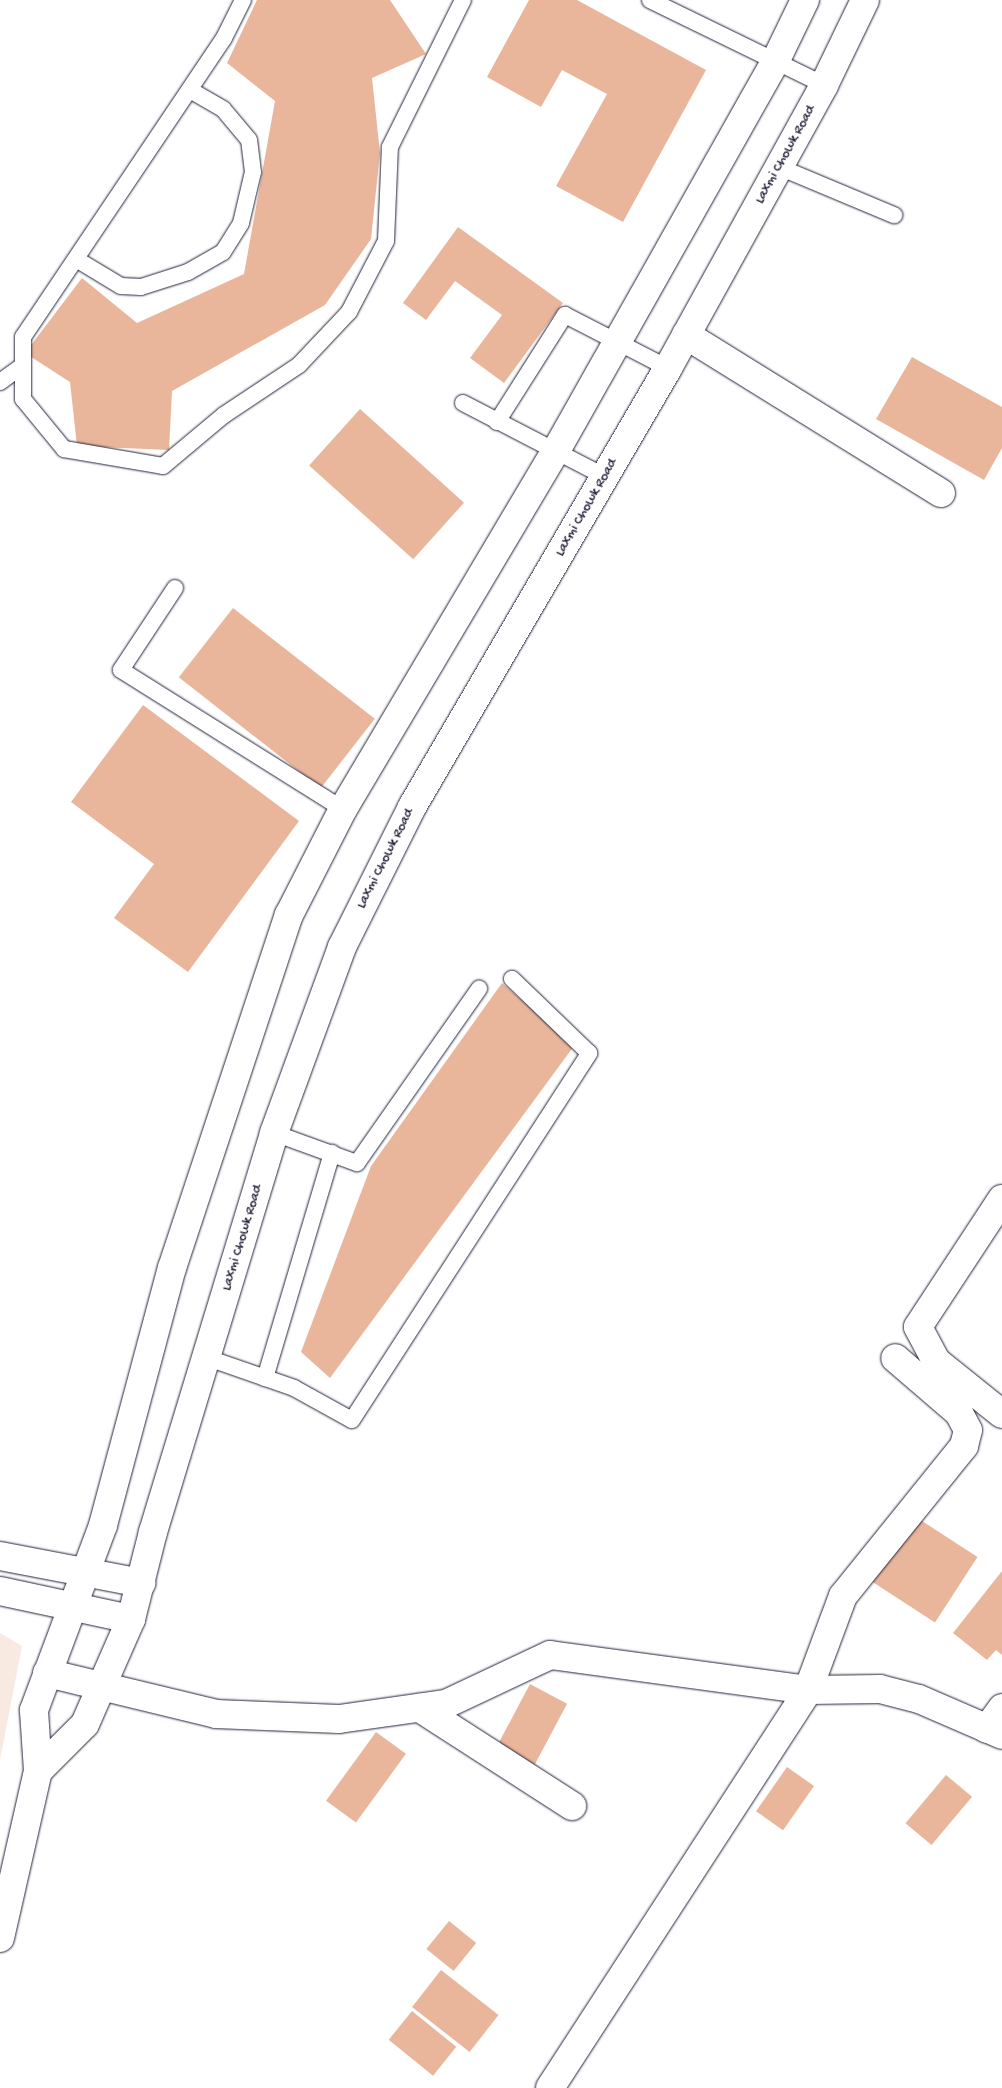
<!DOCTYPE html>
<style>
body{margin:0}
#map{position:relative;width:1002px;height:2088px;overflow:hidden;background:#fff;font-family:"Gochi Hand",sans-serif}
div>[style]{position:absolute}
.built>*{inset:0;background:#f8e9e1}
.building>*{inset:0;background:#e9b69b;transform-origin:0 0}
.roads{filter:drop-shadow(0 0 1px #22223b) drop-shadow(0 0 1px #22223b)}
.lane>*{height:16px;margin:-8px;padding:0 8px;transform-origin:8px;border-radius:8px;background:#fff}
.street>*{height:28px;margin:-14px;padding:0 14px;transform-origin:14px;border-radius:14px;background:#fff}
.secondary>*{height:28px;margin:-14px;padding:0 14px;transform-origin:14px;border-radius:14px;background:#fff}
span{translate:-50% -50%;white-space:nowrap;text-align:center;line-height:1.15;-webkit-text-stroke:5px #fff;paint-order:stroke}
.street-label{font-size:14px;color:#22223b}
</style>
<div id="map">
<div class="built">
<div style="clip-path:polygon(0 1633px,22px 1646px,0 1760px)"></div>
</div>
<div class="building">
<div style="clip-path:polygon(257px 0,390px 0,426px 54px,372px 78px,380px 153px,371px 239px,325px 305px,172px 391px,169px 450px,77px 446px,70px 382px,25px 353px,82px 278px,137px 323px,244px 274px,275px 101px,227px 63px)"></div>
<div style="clip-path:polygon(529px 0,577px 0,706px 70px,623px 222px,556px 186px,607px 94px,562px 70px,541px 107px,487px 77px)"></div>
<div style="clip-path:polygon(458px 227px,563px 303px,504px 383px,470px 358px,502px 315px,455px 281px,426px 320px,403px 303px)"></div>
<div style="clip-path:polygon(912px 357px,1002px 407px,1002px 448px,984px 480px,876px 419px)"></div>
<div style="left:360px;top:409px;width:140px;height:76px;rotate:42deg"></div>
<div style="left:233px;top:608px;width:180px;height:88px;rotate:38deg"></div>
<div style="clip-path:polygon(143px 705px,299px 821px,188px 972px,114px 918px,154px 864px,71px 802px)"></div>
<div style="clip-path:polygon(502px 983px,574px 1046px,330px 1378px,301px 1352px,371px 1166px)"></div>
<div style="left:902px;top:1508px;width:90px;height:78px;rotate:33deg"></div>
<div style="clip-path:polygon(1002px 1571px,1002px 1655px,996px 1650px,987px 1660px,953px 1633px)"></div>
<div style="left:530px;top:1684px;width:42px;height:71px;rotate:28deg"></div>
<div style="left:376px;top:1732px;width:37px;height:85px;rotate:36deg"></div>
<div style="left:787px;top:1767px;width:33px;height:54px;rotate:35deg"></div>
<div style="left:946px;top:1775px;width:34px;height:63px;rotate:40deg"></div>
<div style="left:449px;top:1921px;width:35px;height:36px;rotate:39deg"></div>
<div style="left:441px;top:1970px;width:73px;height:47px;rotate:38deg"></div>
<div style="left:412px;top:2011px;width:57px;height:37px;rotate:39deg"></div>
</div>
<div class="roads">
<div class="lane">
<div style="left:243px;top:0;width:42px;rotate:116.6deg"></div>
<div style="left:224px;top:38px;width:360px;rotate:123.9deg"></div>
<div style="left:23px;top:337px;width:62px;rotate:90deg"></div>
<div style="left:23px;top:399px;width:65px;rotate:50.6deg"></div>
<div style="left:64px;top:449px;width:100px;rotate:9.7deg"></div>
<div style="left:163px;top:466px;width:80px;rotate:-39.9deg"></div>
<div style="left:224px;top:415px;width:90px;rotate:-33.7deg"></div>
<div style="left:299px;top:365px;width:73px;rotate:-46.7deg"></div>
<div style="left:349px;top:312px;width:80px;rotate:-62.5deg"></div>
<div style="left:386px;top:241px;width:94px;rotate:-87.6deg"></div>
<div style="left:390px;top:147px;width:164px;rotate:-63.6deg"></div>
<div style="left:650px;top:0;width:194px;rotate:26deg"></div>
<div style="left:779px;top:167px;width:125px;rotate:22.7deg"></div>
<div style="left:76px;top:259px;width:52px;rotate:31deg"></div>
<div style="left:121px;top:286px;width:20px;rotate:3deg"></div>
<div style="left:141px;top:287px;width:49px;rotate:-17.7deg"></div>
<div style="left:188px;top:272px;width:40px;rotate:-29.7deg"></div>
<div style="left:223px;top:252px;width:34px;rotate:-58deg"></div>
<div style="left:241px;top:223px;width:52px;rotate:-76.8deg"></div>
<div style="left:253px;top:172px;width:32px;rotate:-97deg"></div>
<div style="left:249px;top:140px;width:40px;rotate:-130deg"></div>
<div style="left:223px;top:109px;width:38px;rotate:-150deg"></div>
<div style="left:0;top:382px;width:24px;rotate:-36deg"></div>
<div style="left:463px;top:403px;width:161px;rotate:27.4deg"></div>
<div style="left:497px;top:422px;width:127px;rotate:-57.6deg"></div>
<div style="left:565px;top:315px;width:116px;rotate:27.2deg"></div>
<div style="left:175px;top:588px;width:98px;rotate:123.4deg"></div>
<div style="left:121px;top:670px;width:262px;rotate:32.1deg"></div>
<div style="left:274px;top:1133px;width:88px;rotate:19.9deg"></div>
<div style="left:357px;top:1163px;width:213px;rotate:-55deg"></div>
<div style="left:208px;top:1358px;width:91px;rotate:19.2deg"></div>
<div style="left:294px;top:1388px;width:66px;rotate:28.9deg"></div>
<div style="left:352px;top:1420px;width:437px;rotate:-57.1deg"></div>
<div style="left:589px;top:1053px;width:107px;rotate:-136.1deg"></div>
<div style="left:265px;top:1378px;width:235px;rotate:-73.4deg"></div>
</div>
<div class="street">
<div style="left:686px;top:335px;width:300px;rotate:31.8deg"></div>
<div style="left:1002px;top:1199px;width:153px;rotate:123.3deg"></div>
<div style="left:918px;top:1327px;width:40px;rotate:62deg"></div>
<div style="left:937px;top:1362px;width:83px;rotate:38.7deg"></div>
<div style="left:47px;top:1673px;width:174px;rotate:13.6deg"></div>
<div style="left:216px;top:1714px;width:123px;rotate:2.3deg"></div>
<div style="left:339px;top:1719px;width:108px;rotate:-8deg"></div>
<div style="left:446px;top:1704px;width:115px;rotate:-25.2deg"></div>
<div style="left:550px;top:1655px;width:260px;rotate:7.7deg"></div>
<div style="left:808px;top:1690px;width:72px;rotate:-0.8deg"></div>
<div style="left:880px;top:1689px;width:40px;rotate:14.4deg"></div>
<div style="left:919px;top:1699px;width:90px;rotate:23.4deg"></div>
<div style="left:420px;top:1708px;width:181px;rotate:32.8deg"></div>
<div style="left:987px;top:1729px;width:26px;rotate:-54deg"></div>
<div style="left:550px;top:2088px;width:474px;rotate:-57deg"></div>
<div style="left:808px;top:1690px;width:100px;rotate:-69.6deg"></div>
<div style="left:843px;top:1596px;width:193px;rotate:-51.1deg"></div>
<div style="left:964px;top:1446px;width:16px;rotate:-76deg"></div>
<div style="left:968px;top:1430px;width:19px;rotate:-118deg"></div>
<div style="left:959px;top:1413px;width:84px;rotate:-139.3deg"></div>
</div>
<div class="secondary">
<div style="left:0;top:1556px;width:144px;rotate:10.8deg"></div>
<div style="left:0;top:1591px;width:134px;rotate:12.1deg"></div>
<div style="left:38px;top:1771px;width:66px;rotate:-45deg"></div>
<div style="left:85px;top:1724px;width:115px;rotate:-66.3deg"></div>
<div style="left:131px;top:1619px;width:90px;rotate:-75.8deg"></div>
<div style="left:153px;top:1532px;width:417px;rotate:-73.1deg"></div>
<div style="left:274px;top:1133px;width:198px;rotate:-69.9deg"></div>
<div style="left:342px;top:947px;width:157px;rotate:-63.4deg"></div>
<div style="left:412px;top:807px;width:508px;rotate:-59.75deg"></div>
<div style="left:668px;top:368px;width:323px;rotate:-61.1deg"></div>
<div style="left:824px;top:85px;width:94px;rotate:-64.2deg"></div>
<div style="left:0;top:1938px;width:171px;rotate:-77.2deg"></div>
<div style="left:38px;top:1771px;width:61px;rotate:-93.8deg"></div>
<div style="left:34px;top:1710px;width:197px;rotate:-69.5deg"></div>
<div style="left:103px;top:1525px;width:266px;rotate:-75deg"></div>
<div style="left:172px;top:1268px;width:372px;rotate:-71.7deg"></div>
<div style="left:289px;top:915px;width:119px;rotate:-63deg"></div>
<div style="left:343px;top:809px;width:419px;rotate:-59.3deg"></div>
<div style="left:557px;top:449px;width:444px;rotate:-60.6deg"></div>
<div style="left:775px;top:62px;width:69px;rotate:-64.2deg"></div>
</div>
</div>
<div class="street-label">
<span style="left:786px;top:155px;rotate:-61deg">Laxmi Chowk Road</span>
<span style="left:587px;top:508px;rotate:-60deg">Laxmi Chowk Road</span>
<span style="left:386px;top:859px;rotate:-63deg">Laxmi Chowk Road</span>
<span style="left:243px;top:1238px;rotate:-73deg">Laxmi Chowk Road</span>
</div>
</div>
